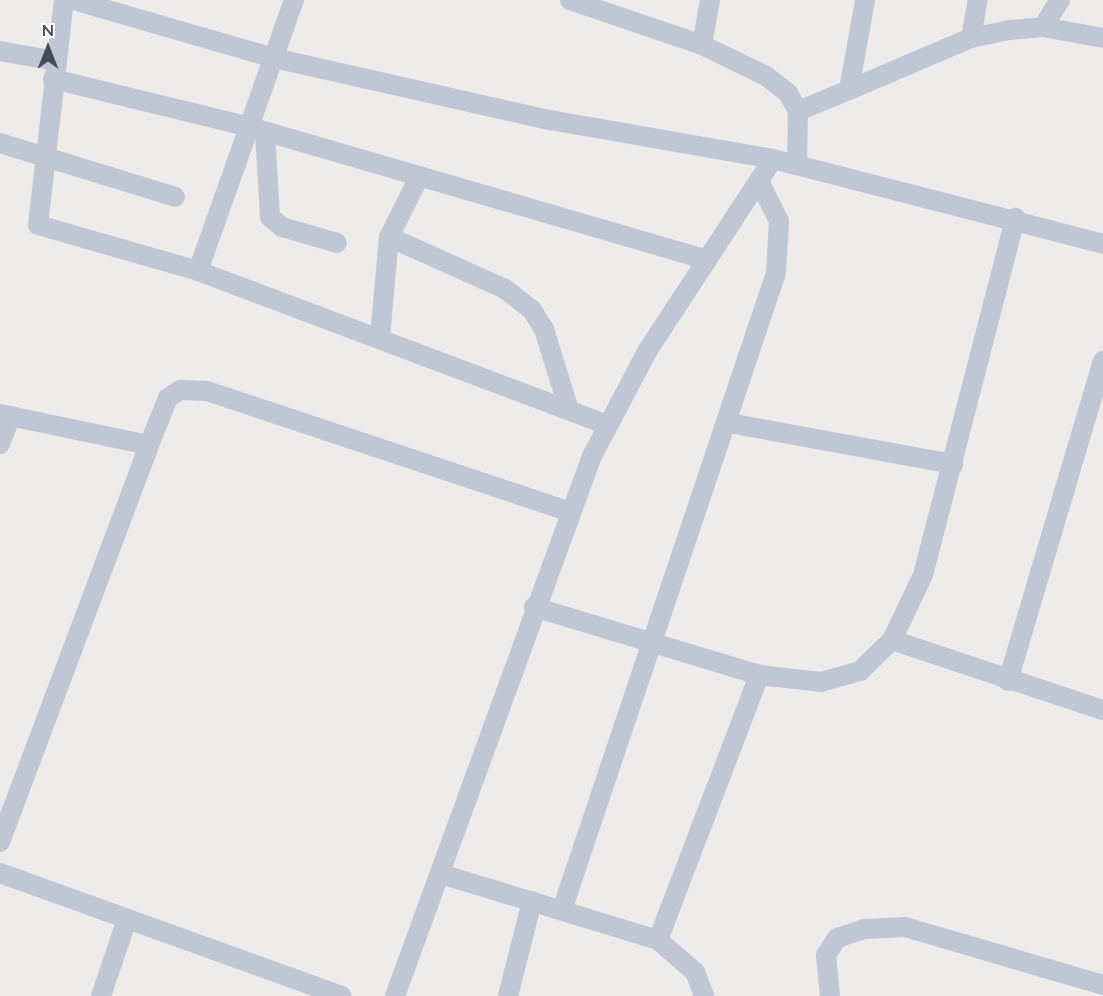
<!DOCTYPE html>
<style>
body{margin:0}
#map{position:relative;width:1103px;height:996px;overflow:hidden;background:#eeebeb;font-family:Lato,sans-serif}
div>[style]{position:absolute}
.minor>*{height:20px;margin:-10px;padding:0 10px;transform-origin:10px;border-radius:10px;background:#c0c7d4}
span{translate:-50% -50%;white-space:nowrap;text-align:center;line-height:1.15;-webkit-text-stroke:6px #fff;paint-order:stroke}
.north{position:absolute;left:18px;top:18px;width:60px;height:60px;-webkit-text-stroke:4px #fff;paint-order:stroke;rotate:0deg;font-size:16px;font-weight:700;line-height:24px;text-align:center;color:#434b59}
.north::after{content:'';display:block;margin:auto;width:21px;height:27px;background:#434b59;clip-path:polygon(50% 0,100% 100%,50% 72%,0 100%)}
</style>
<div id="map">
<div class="minor">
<div style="left:64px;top:0;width:226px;rotate:96.6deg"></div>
<div style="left:38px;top:225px;width:166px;rotate:16deg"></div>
<div style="left:198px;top:271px;width:438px;rotate:20.6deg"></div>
<div style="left:73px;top:0;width:209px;rotate:16.1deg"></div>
<div style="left:274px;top:58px;width:283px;rotate:12.7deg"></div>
<div style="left:550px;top:120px;width:226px;rotate:9.9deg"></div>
<div style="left:773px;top:159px;width:341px;rotate:14.4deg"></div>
<div style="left:570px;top:0;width:139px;rotate:18.8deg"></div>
<div style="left:702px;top:45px;width:71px;rotate:25.8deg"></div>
<div style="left:766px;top:76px;width:28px;rotate:38deg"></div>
<div style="left:788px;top:93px;width:21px;rotate:61deg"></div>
<div style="left:798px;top:111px;width:54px;rotate:91.1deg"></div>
<div style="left:1043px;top:27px;width:32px;rotate:-58deg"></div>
<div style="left:971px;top:38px;width:39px;rotate:-80deg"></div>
<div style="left:702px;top:45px;width:46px;rotate:-79.9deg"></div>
<div style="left:0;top:51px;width:57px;rotate:10.1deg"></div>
<div style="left:53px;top:79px;width:203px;rotate:13.7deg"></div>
<div style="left:250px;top:127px;width:476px;rotate:16.2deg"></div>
<div style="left:849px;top:90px;width:133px;rotate:-23.1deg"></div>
<div style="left:971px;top:38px;width:40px;rotate:-12deg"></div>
<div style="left:1010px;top:30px;width:33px;rotate:-5deg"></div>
<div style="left:1043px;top:27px;width:61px;rotate:10.4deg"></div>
<div style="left:798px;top:111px;width:55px;rotate:-22.4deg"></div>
<div style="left:849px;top:90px;width:91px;rotate:-79.9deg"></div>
<div style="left:265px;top:132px;width:85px;rotate:86.6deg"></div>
<div style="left:270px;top:217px;width:16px;rotate:40deg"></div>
<div style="left:282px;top:227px;width:57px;rotate:16.2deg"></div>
<div style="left:0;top:143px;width:183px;rotate:17.1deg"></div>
<div style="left:389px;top:237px;width:127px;rotate:24.1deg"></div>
<div style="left:505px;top:289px;width:34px;rotate:38deg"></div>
<div style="left:532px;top:310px;width:22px;rotate:58deg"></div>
<div style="left:544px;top:329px;width:82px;rotate:72.9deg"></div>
<div style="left:198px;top:271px;width:288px;rotate:-70.5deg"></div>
<div style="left:380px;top:337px;width:100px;rotate:-84.9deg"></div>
<div style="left:389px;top:237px;width:65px;rotate:-63.4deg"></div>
<div style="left:0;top:414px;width:152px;rotate:11.8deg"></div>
<div style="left:729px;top:423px;width:228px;rotate:10.4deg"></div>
<div style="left:0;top:444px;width:30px;rotate:-69deg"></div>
<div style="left:534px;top:607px;width:235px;rotate:16.8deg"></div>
<div style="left:759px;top:675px;width:62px;rotate:6.4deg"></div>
<div style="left:821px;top:682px;width:41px;rotate:-15.8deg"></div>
<div style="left:860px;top:671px;width:45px;rotate:-44.1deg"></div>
<div style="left:892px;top:640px;width:72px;rotate:-64.5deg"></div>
<div style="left:923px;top:575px;width:369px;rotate:-75.5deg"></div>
<div style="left:892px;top:640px;width:222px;rotate:18.4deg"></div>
<div style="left:1008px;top:681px;width:334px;rotate:-73.5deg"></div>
<div style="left:0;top:842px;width:424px;rotate:-69.4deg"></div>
<div style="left:149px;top:445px;width:51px;rotate:-68deg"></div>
<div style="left:168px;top:398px;width:14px;rotate:-34deg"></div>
<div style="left:180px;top:390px;width:27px;rotate:2deg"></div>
<div style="left:207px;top:391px;width:383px;rotate:18.4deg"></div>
<div style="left:0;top:873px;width:363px;rotate:19.8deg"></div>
<div style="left:441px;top:874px;width:227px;rotate:16.9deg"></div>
<div style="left:658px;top:940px;width:49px;rotate:40.9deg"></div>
<div style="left:695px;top:972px;width:26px;rotate:69deg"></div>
<div style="left:562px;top:910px;width:672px;rotate:-71.43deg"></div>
<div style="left:776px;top:273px;width:52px;rotate:-86.7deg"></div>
<div style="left:779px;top:221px;width:45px;rotate:-116.6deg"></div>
<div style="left:658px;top:940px;width:284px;rotate:-69.1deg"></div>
<div style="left:101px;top:996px;width:81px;rotate:-71.3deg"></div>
<div style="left:395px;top:996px;width:575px;rotate:-69.96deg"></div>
<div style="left:592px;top:456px;width:120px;rotate:-62.2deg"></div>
<div style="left:648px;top:350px;width:228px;rotate:-56.8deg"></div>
<div style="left:508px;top:996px;width:98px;rotate:-75.8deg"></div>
<div style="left:830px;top:996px;width:41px;rotate:-95.6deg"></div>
<div style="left:826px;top:955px;width:20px;rotate:-57deg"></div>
<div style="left:837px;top:938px;width:29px;rotate:-18deg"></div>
<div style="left:865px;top:929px;width:40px;rotate:-2.9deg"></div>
<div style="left:905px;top:927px;width:206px;rotate:16.3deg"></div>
</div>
<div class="north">N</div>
</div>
